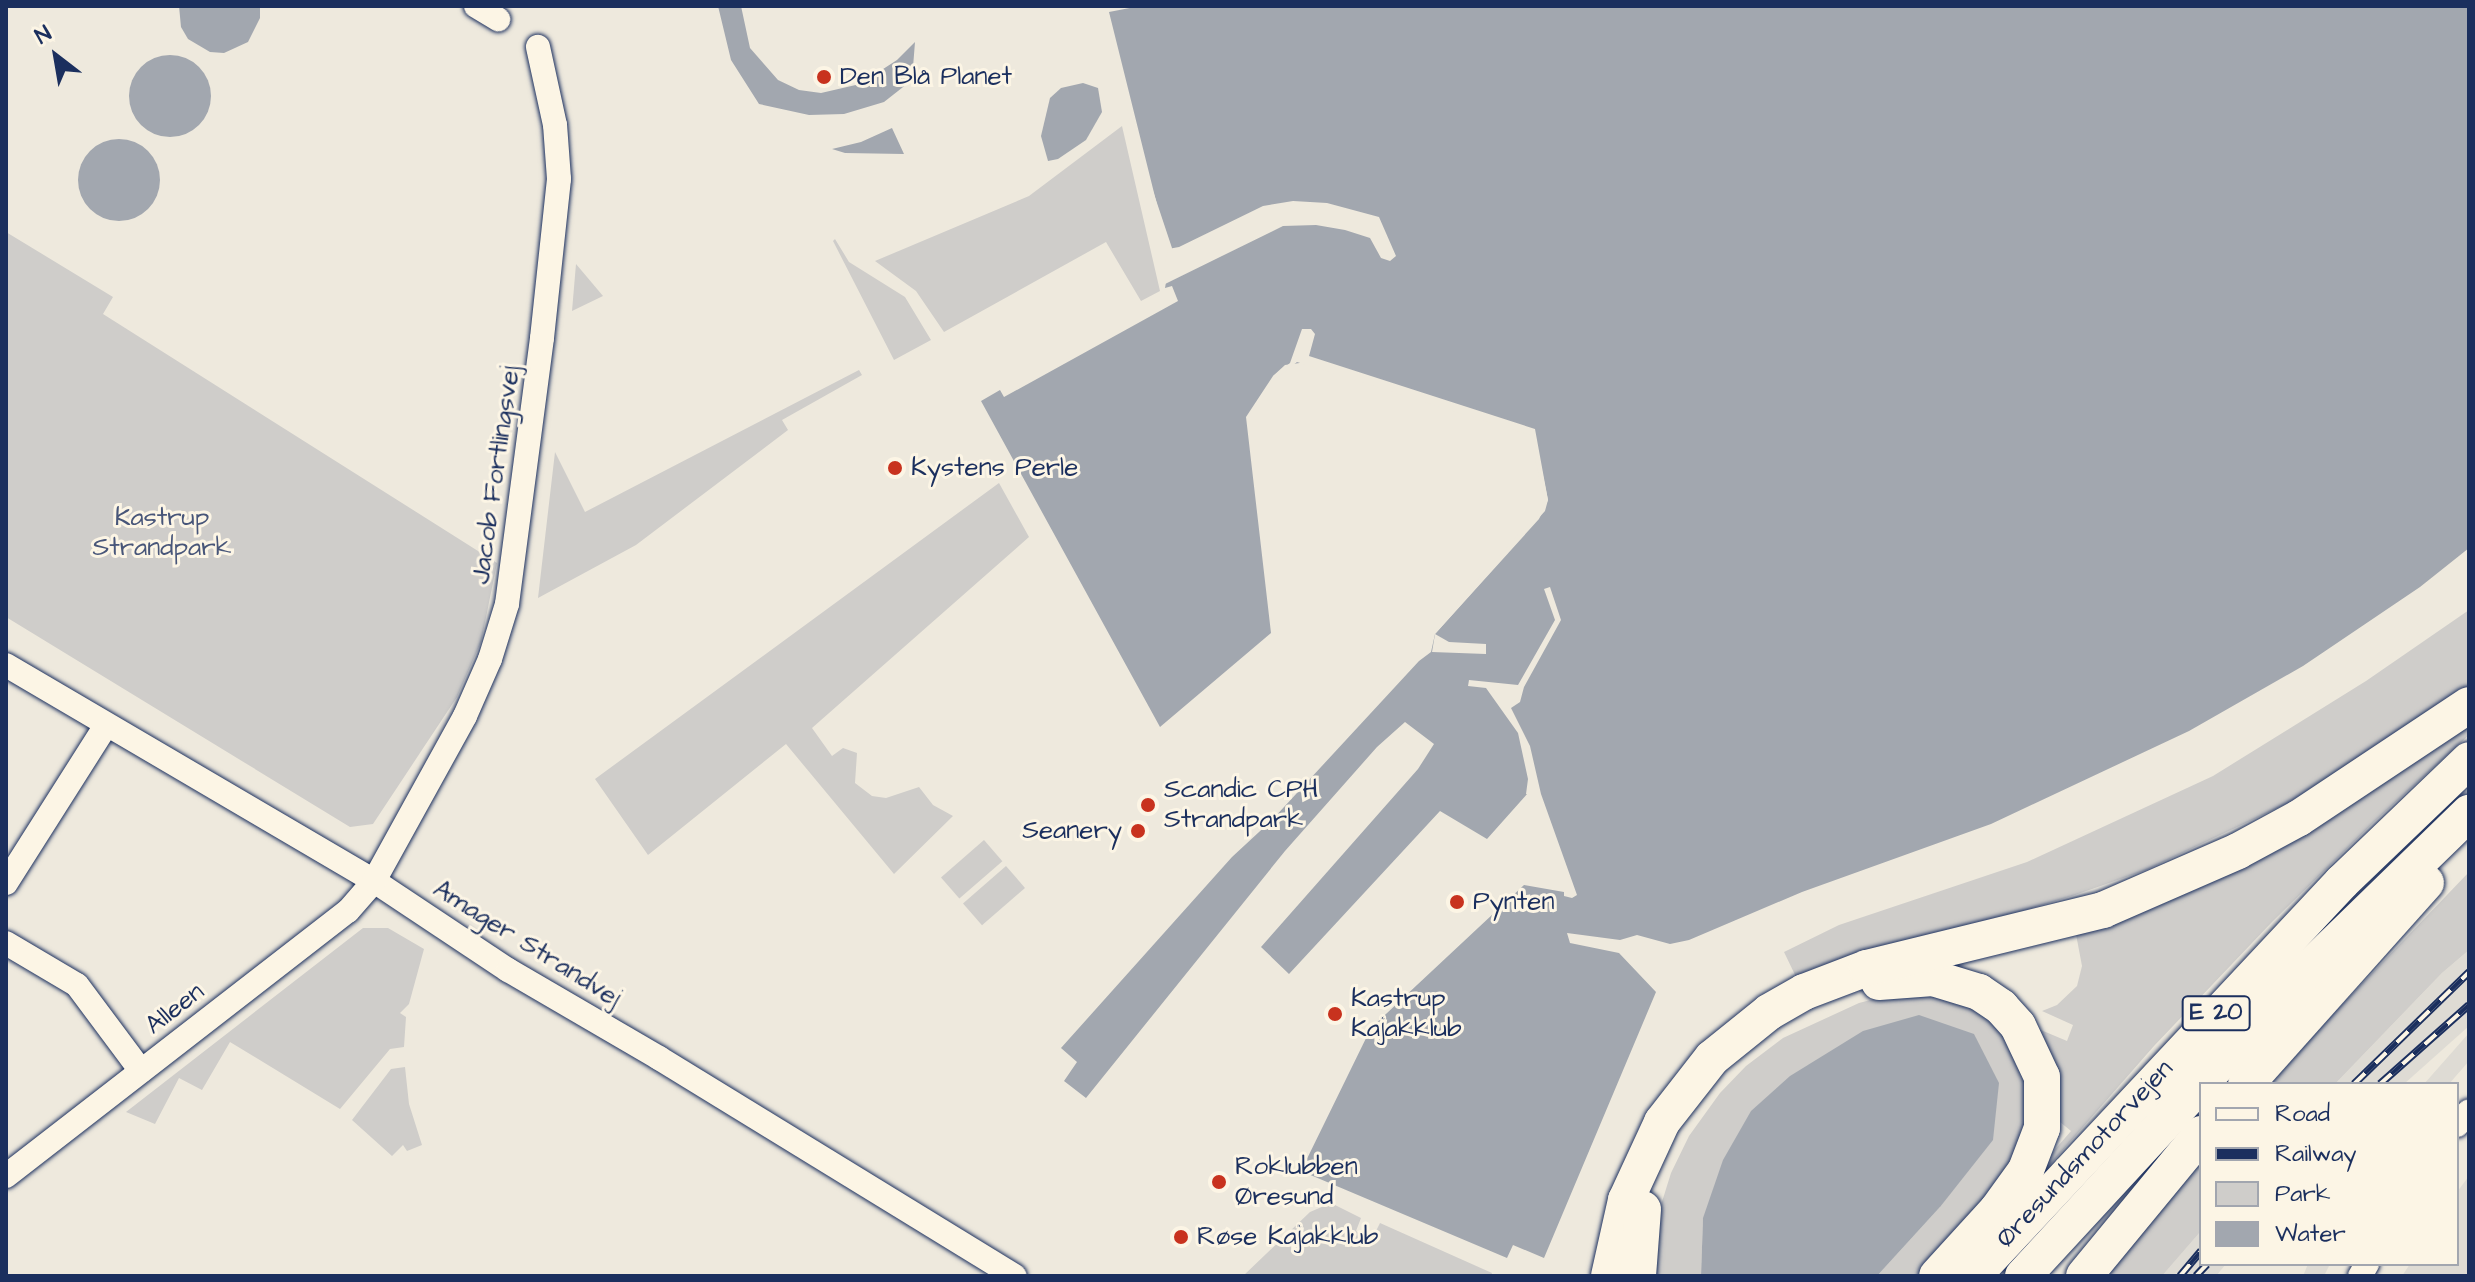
<!DOCTYPE html>
<meta charset="utf-8">
<style>
body{margin:0}
#map{position:relative;width:2475px;height:1282px;overflow:hidden;background:#eee9dd;font-family:"Architects Daughter",sans-serif}
div>[style]{position:absolute}
.built>*{inset:0;background:#dedbd4}
.green>*{inset:0;background:#cfcdca;transform-origin:0 0}
.water>*{inset:0;background:#a2a7af}
.round{border-radius:50%}
.pier>*{inset:0;background:#eee9dd}
.roads{filter:drop-shadow(0 0 2px #1b2f5e) drop-shadow(0 0 2px #1b2f5e)}
.minor>*{height:24px;margin:-12px;padding:0 12px;transform-origin:12px;border-radius:12px;background:#fcf5e5}
.highway>*{height:36px;margin:-18px;padding:0 18px;transform-origin:18px;border-radius:18px;background:#fcf5e5}
.rail>*{height:8px;margin-top:-4px;transform-origin:0;background:repeating-linear-gradient(90deg,#fcf5e5 0 15px,#1b2f5e 0 30px);box-sizing:border-box;border-block:2px solid #1b2f5e}
.dots>*{width:22px;height:22px;translate:-50% -50%;box-sizing:border-box;border:4px solid #fcf5e5;border-radius:50%}
span{translate:-50% -50%;white-space:nowrap;text-align:center;line-height:1.15;-webkit-text-stroke:6px #fcf5e5;paint-order:stroke}
.shield-label span{padding:2px 6px;background:#fcf5e5;border:2px solid;border-radius:6px;-webkit-text-stroke-width:0}
.shield-label{font-size:24px;color:#1b2f5e;font-weight:700}
.poi-label{font-size:26px;color:#1b2f5e}
.left{translate:0 -50%;text-align:left}
.right{translate:-100% -50%;text-align:right}
.street-label{font-size:26px;color:#1b2f5e}
.park-label{font-size:26px;color:#485679}
.frame{position:absolute;inset:0;border:8px solid #1b2f5e;pointer-events:none}
.legend{position:absolute;left:2199px;top:1082px;width:260px;height:184px;box-sizing:border-box;background:#fcf5e5;border:2px solid #a2a6af;margin:0;padding:10px 14px;list-style:none;font-size:24px;color:#1b2f5e}
.legend li{display:flex;align-items:center;gap:16px;height:40px}
.legend b{width:40px;border:2px solid #a2a6af}
.north{position:absolute;left:16px;top:16px;width:80px;height:80px;-webkit-text-stroke:6px #fcf5e5;paint-order:stroke;rotate:329deg;font-size:22px;font-weight:700;line-height:32px;text-align:center;color:#1b2f5e}
.north::after{content:'';display:block;margin:auto;width:28px;height:36px;background:#1b2f5e;clip-path:polygon(50% 0,100% 100%,50% 72%,0 100%)}
</style>
<div id="map">
<div class="built">
<div style="clip-path:polygon(2469px 950px,2469px 1026px,2404px 1084px,2335px 1084px,2442px 973px)"></div>
<div style="clip-path:polygon(2469px 1033px,2469px 1061px,2449px 1084px,2424px 1084px)"></div>
<div style="clip-path:polygon(2469px 1176px,2469px 1276px,2402px 1276px,2410px 1264px,2457px 1264px,2457px 1192px)"></div>
<div style="clip-path:polygon(2201px 1231px,2201px 1264px,2226px 1264px,2216px 1276px,2162px 1276px)"></div>
<div style="clip-path:polygon(2308px 1264px,2330px 1264px,2324px 1276px,2303px 1276px)"></div>
</div>
<div class="green">
<div style="clip-path:polygon(1122px 126px,1160px 291px,1141px 301px,1106px 242px,944px 332px,916px 291px,875px 261px,1029px 196px)"></div>
<div style="clip-path:polygon(6px 232px,113px 297px,103px 314px,497px 563px,481px 642px,457px 697px,373px 824px,350px 827px,6px 617px)"></div>
<div style="clip-path:polygon(835px 239px,849px 262px,905px 297px,931px 340px,894px 360px,833px 241px)"></div>
<div style="clip-path:polygon(576px 264px,603px 296px,572px 311px)"></div>
<div style="clip-path:polygon(859px 370px,862px 375px,782px 420px,788px 430px,636px 545px,538px 598px,555px 452px,585px 512px)"></div>
<div style="clip-path:polygon(999px 483px,1029px 537px,812px 728px,832px 756px,843px 748px,857px 753px,855px 783px,872px 796px,886px 798px,919px 787px,933px 805px,953px 816px,894px 874px,786px 744px,648px 855px,595px 779px)"></div>
<div style="clip-path:polygon(2469px 610px,2469px 685px,2290px 802px,2146px 870px,2072px 896px,1797px 979px,1784px 952px,1839px 925px,2027px 862px,2213px 776px,2366px 681px)"></div>
<div style="clip-path:polygon(2469px 713px,2469px 735px,2375px 821px,2272px 922px,2154px 1046px,2026px 1192px,2028px 1181px,2071px 1131px,2060px 1122px,2048px 1136px,2027px 1024px,2067px 1041px,2073px 1025px,2042px 1011px,2057px 1005px,2077px 986px,2082px 966px,2075px 929px)"></div>
<div style="left:984px;top:840px;width:28px;height:57px;rotate:49deg"></div>
<div style="left:1006px;top:866px;width:29px;height:57px;rotate:49deg"></div>
<div style="clip-path:polygon(2469px 872px,2469px 950px,2442px 973px,2335px 1084px,2266px 1084px)"></div>
<div style="clip-path:polygon(363px 928px,388px 928px,424px 949px,409px 1004px,400px 1013px,406px 1017px,404px 1047px,390px 1049px,340px 1109px,230px 1042px,202px 1090px,179px 1078px,155px 1124px,126px 1112px)"></div>
<div style="clip-path:polygon(1897px 993px,1932px 993px,1974px 1006px,2007px 1034px,2024px 1071px,2028px 1106px,2017px 1149px,1996px 1187px,1916px 1276px,1877px 1276px,1940px 1207px,1703px 1218px,1701px 1276px,1653px 1276px,1656px 1221px,1671px 1173px,1689px 1136px,1720px 1093px,1746px 1066px,1783px 1038px,1859px 1003px)"></div>
<div style="clip-path:polygon(405px 1067px,409px 1104px,422px 1145px,407px 1151px,403px 1145px,392px 1156px,352px 1120px,391px 1069px)"></div>
<div style="clip-path:polygon(2201px 1158px,2201px 1231px,2162px 1276px,2107px 1276px)"></div>
<div style="clip-path:polygon(1331px 1203px,1361px 1218px,1356px 1231px,1372px 1239px,1380px 1223px,1492px 1273px,1491px 1276px,1243px 1276px,1310px 1212px)"></div>
</div>
<div class="water">
<div style="clip-path:polygon(179px 6px,260px 6px,260px 18px,248px 42px,224px 53px,210px 52px,188px 39px,181px 27px)"></div>
<div style="clip-path:polygon(718px 6px,741px 6px,750px 48px,778px 80px,799px 90px,821px 93px,860px 84px,897px 60px,915px 42px,912px 80px,884px 102px,844px 114px,809px 115px,759px 104px,731px 60px)"></div>
<div style="clip-path:polygon(1107px 6px,2469px 6px,2469px 548px,2420px 587px,2303px 666px,2189px 731px,1991px 824px,1802px 892px,1689px 940px,1670px 944px,1637px 935px,1620px 940px,1567px 933px,1570px 943px,1619px 953px,1656px 992px,1544px 1258px,1513px 1245px,1507px 1258px,1301px 1171px,1371px 1028px,1524px 885px,1564px 892px,1564px 896px,1572px 898px,1577px 895px,1541px 794px,1527px 794px,1487px 839px,1440px 811px,1289px 974px,1261px 947px,1418px 769px,1434px 744px,1405px 722px,1377px 747px,1285px 851px,1086px 1098px,1064px 1081px,1077px 1062px,1061px 1048px,1232px 857px,1272px 820px,1419px 661px,1431px 652px,1435px 634px,1539px 519px,1548px 500px,1534px 432px,1307px 362px,1285px 365px,1273px 376px,1246px 417px,1271px 633px,1160px 727px,981px 401px,1000px 390px,1004px 397px,1178px 301px,1172px 286px,1165px 288px,1172px 248px,1145px 167px)"></div>
<div class="round" style="left:129px;top:55px;width:82px;height:82px"></div>
<div style="clip-path:polygon(1083px 83px,1098px 88px,1102px 112px,1086px 140px,1058px 159px,1048px 161px,1041px 136px,1050px 98px,1061px 88px)"></div>
<div style="clip-path:polygon(892px 128px,904px 154px,845px 153px,832px 149px,861px 142px)"></div>
<div class="round" style="left:78px;top:139px;width:82px;height:82px"></div>
<div style="clip-path:polygon(1919px 1015px,1974px 1034px,1999px 1083px,1993px 1140px,1940px 1207px,1877px 1276px,1701px 1276px,1703px 1218px,1723px 1160px,1751px 1111px,1790px 1076px,1863px 1031px)"></div>
</div>
<div class="pier">
<div style="clip-path:polygon(1103px 6px,1140px 6px,1109px 12px,1168px 249px,1179px 247px,1263px 206px,1293px 201px,1327px 203px,1379px 217px,1396px 256px,1390px 261px,1381px 258px,1370px 238px,1345px 230px,1316px 225px,1283px 226px,1161px 286px,1168px 248px,1141px 168px)"></div>
<div style="clip-path:polygon(1302px 329px,1311px 329px,1315px 334px,1309px 356px,1535px 429px,1548px 500px,1545px 511px,1435px 634px,1449px 642px,1486px 644px,1486px 654px,1432px 652px,1435px 634px,1438px 624px,1541px 509px,1544px 500px,1530px 435px,1297px 362px,1277px 378px,1273px 376px,1290px 363px)"></div>
<div style="clip-path:polygon(1550px 587px,1561px 620px,1524px 687px,1520px 702px,1511px 708px,1530px 746px,1541px 794px,1526px 794px,1528px 779px,1518px 733px,1486px 688px,1468px 686px,1469px 680px,1518px 685px,1555px 620px,1544px 589px)"></div>
</div>
<div class="roads">
<div class="minor">
<div style="left:476px;top:6px;width:26px;rotate:31deg"></div>
<div style="left:6px;top:665px;width:427px;rotate:30.4deg"></div>
<div style="left:374px;top:881px;width:161px;rotate:33.6deg"></div>
<div style="left:508px;top:970px;width:175px;rotate:30.2deg"></div>
<div style="left:659px;top:1058px;width:417px;rotate:31.5deg"></div>
<div style="left:6px;top:883px;width:185px;rotate:-57.6deg"></div>
<div style="left:6px;top:943px;width:82px;rotate:30.6deg"></div>
<div style="left:77px;top:985px;width:107px;rotate:53.3deg"></div>
<div style="left:2457px;top:1125px;width:18px;rotate:-49deg"></div>
<div style="left:6px;top:1176px;width:433px;rotate:-37.8deg"></div>
<div style="left:348px;top:911px;width:40px;rotate:-49deg"></div>
<div style="left:374px;top:881px;width:188px;rotate:-61.1deg"></div>
<div style="left:465px;top:716px;width:62px;rotate:-66.3deg"></div>
<div style="left:490px;top:659px;width:58px;rotate:-72.8deg"></div>
<div style="left:507px;top:604px;width:268px;rotate:-82.5deg"></div>
<div style="left:542px;top:338px;width:160px;rotate:-83.9deg"></div>
<div style="left:559px;top:179px;width:54px;rotate:-94.2deg"></div>
<div style="left:555px;top:125px;width:80px;rotate:-102.3deg"></div>
<div style="left:2360px;top:1276px;width:14px;rotate:-60deg"></div>
</div>
<div class="highway">
<div style="left:1879px;top:982px;width:54px;rotate:-4.2deg"></div>
<div style="left:1933px;top:978px;width:48px;rotate:16.9deg"></div>
<div style="left:1979px;top:992px;width:27px;rotate:34deg"></div>
<div style="left:2001px;top:1007px;width:25px;rotate:48deg"></div>
<div style="left:2018px;top:1026px;width:56px;rotate:64.8deg"></div>
<div style="left:2042px;top:1077px;width:51px;rotate:90deg"></div>
<div style="left:2042px;top:1128px;width:45px;rotate:110.9deg"></div>
<div style="left:2026px;top:1170px;width:49px;rotate:125.9deg"></div>
<div style="left:1997px;top:1210px;width:89px;rotate:132.3deg"></div>
<div style="left:2246px;top:1084px;width:270px;rotate:-48.2deg"></div>
<div style="left:1609px;top:1276px;width:78px;rotate:-77.4deg"></div>
<div style="left:1626px;top:1200px;width:86px;rotate:-65.2deg"></div>
<div style="left:1662px;top:1122px;width:81px;rotate:-52deg"></div>
<div style="left:1712px;top:1058px;width:73px;rotate:-38.9deg"></div>
<div style="left:1769px;top:1012px;width:40px;rotate:-29.7deg"></div>
<div style="left:1804px;top:992px;width:67px;rotate:-20.9deg"></div>
<div style="left:1867px;top:968px;width:243px;rotate:-13.8deg"></div>
<div style="left:2103px;top:910px;width:147px;rotate:-23.6deg"></div>
<div style="left:2238px;top:851px;width:69px;rotate:-28.4deg"></div>
<div style="left:2299px;top:818px;width:204px;rotate:-33.6deg"></div>
<div style="left:1638px;top:1276px;width:67px;rotate:-85.7deg"></div>
<div style="left:1973px;top:1276px;width:540px;rotate:-46.88deg"></div>
<div style="left:2342px;top:882px;width:176px;rotate:-43.8deg"></div>
<div style="left:2023px;top:1276px;width:393px;rotate:-47.3deg"></div>
<div style="left:2290px;top:987px;width:250px;rotate:-44.2deg"></div>
<div style="left:2084px;top:1276px;width:184px;rotate:-50.5deg"></div>
</div>
</div>
<div class="rail">
<div style="left:2354px;top:1084px;width:161px;rotate:-44.2deg"></div>
<div style="left:2380px;top:1084px;width:119px;rotate:-41.6deg"></div>
<div style="left:2180px;top:1276px;width:33px;rotate:-50deg"></div>
<div style="left:2196px;top:1276px;width:16px;rotate:-47deg"></div>
</div>
<div class="dots">
<div style="left:824px;top:77px;background:#c8321e"></div>
<div style="left:895px;top:468px;background:#c8321e"></div>
<div style="left:1148px;top:805px;background:#c8321e"></div>
<div style="left:1138px;top:831px;background:#c8321e"></div>
<div style="left:1457px;top:902px;background:#c8321e"></div>
<div style="left:1335px;top:1014px;background:#c8321e"></div>
<div style="left:1219px;top:1182px;background:#c8321e"></div>
<div style="left:1181px;top:1237px;background:#c8321e"></div>
</div>
<div class="shield-label">
<span style="left:2216px;top:1013px">E 20</span>
</div>
<div class="poi-label">
<span class="left" style="left:840px;top:77px">Den Blå Planet</span>
<span class="left" style="left:911px;top:468px">Kystens Perle</span>
<span class="left" style="left:1164px;top:805px">Scandic CPH<br>Strandpark</span>
<span class="right" style="left:1122px;top:831px">Seanery</span>
<span class="left" style="left:1473px;top:902px">Pynten</span>
<span class="left" style="left:1351px;top:1014px">Kastrup<br>Kajakklub</span>
<span class="left" style="left:1235px;top:1182px">Roklubben<br>Øresund</span>
<span class="left" style="left:1197px;top:1237px">Røse Kajakklub</span>
</div>
<div class="street-label">
<span style="left:496px;top:475px;rotate:-82deg">Jacob Fortlingsvej</span>
<span style="left:527px;top:944px;rotate:32deg">Amager Strandvej</span>
<span style="left:175px;top:1009px;rotate:-38deg">Alleen</span>
<span style="left:2085px;top:1154px;rotate:-47deg">Øresundsmotorvejen</span>
</div>
<div class="park-label">
<span style="left:162px;top:533px">Kastrup<br>Strandpark</span>
</div>
<div class="frame"></div>
<ul class="legend">
<li><b style="height:10px;background:#fcf5e5"></b>Road</li>
<li><b style="height:10px;background:#1b2f5e"></b>Railway</li>
<li><b style="height:22px;background:#cfcdca"></b>Park</li>
<li><b style="height:22px;background:#a2a7af"></b>Water</li>
</ul>
<div class="north">N</div>
</div>
